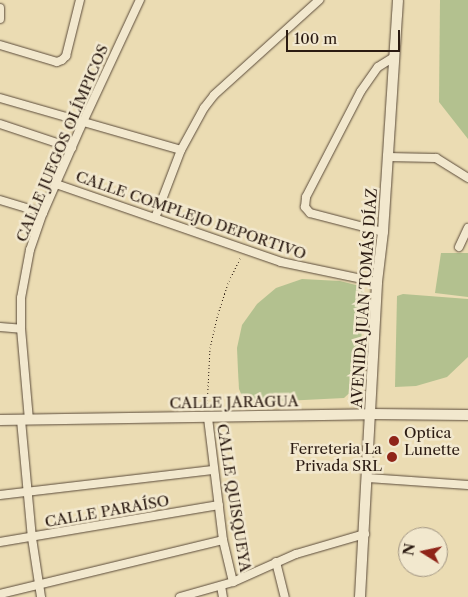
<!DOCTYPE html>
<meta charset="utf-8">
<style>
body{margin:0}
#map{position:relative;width:468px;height:597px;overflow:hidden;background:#ebdcb3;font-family:"Libre Caslon Text",serif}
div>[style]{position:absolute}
.green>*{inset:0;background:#b3c18f}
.path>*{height:1px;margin-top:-0.5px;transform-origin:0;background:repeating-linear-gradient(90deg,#2b1b12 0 1px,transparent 0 3.5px)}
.roads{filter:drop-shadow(0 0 1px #5b4b3a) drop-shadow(0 0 1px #5b4b3a)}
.minor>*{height:8px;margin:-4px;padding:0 4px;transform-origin:4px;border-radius:4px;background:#f2e8ce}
.tertiary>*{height:10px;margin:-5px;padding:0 5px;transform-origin:5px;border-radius:5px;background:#f2e8ce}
.dots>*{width:14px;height:14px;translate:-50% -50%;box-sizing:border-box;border:2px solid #f2e8ce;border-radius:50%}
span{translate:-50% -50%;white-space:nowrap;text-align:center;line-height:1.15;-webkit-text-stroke:5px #f2e8ce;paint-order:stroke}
.street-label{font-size:15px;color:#2b1b12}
.poi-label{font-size:15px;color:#2b1b12}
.left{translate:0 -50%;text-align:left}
.right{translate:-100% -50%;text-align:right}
.north{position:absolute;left:398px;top:527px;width:50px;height:50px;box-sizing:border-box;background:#f2e8ce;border:1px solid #a29683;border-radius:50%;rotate:280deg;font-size:14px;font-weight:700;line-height:20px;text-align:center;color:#2b1b12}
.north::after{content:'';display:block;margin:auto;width:18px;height:22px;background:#8f2418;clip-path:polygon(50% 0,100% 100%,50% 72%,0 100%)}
.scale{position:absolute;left:286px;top:30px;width:114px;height:22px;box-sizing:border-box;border:2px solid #2b1b12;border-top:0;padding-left:6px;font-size:15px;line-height:18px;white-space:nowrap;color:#2b1b12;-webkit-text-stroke:4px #f2e8ce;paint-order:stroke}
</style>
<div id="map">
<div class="green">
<div style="clip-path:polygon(440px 0,468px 0,468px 139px,439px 102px)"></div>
<div style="clip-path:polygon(441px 253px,468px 253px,468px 297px,435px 293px)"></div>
<div style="clip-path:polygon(302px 279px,340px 281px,364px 287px,359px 384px,344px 398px,245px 403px,239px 389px,238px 371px,237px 348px,242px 325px,257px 304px,276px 288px)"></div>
<div style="clip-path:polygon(403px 294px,468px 299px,468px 357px,447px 377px,416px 386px,395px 387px,397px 296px)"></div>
</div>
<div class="path">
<div style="left:207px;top:407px;width:59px;rotate:-87.1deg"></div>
<div style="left:210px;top:348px;width:35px;rotate:-77deg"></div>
<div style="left:218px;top:314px;width:35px;rotate:-72deg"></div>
<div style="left:229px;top:281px;width:28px;rotate:-64deg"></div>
</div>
<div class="roads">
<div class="minor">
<div style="left:0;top:8px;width:11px;rotate:90deg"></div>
<div style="left:0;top:45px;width:59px;rotate:16.6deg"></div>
<div style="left:57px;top:62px;width:5px;rotate:-22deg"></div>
<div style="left:62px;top:60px;width:6px;rotate:-45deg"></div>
<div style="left:66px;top:56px;width:58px;rotate:-76deg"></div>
<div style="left:0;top:98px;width:188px;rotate:16deg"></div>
<div style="left:0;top:124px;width:76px;rotate:18.4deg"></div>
<div style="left:387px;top:157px;width:49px;rotate:1.2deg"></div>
<div style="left:436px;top:158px;width:38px;rotate:32deg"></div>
<div style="left:56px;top:184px;width:238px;rotate:19.1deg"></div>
<div style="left:281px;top:262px;width:98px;rotate:11.8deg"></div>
<div style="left:0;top:200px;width:45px;rotate:16.8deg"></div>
<div style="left:155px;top:218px;width:73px;rotate:-69.1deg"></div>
<div style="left:181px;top:150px;width:48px;rotate:-61.3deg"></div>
<div style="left:204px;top:108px;width:16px;rotate:-52deg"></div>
<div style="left:214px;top:95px;width:142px;rotate:-42.1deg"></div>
<div style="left:383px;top:232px;width:75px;rotate:-165.4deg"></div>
<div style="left:310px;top:213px;width:8px;rotate:-130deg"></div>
<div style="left:305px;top:207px;width:10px;rotate:-84deg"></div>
<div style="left:306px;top:197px;width:119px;rotate:-62.6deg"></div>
<div style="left:361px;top:91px;width:29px;rotate:-55deg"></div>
<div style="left:378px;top:67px;width:19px;rotate:-32deg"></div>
<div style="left:459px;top:247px;width:21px;rotate:-65deg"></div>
<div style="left:0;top:327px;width:21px;rotate:5deg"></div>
<div style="left:208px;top:418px;width:123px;rotate:83deg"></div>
<div style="left:223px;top:540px;width:43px;rotate:76.6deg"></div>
<div style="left:21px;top:420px;width:119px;rotate:84.7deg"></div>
<div style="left:32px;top:538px;width:60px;rotate:81.3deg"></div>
<div style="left:29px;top:420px;width:91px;rotate:-95deg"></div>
<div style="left:21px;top:329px;width:31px;rotate:-90deg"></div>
<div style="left:21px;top:298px;width:49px;rotate:-79.4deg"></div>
<div style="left:30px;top:250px;width:39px;rotate:-71deg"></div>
<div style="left:43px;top:213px;width:99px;rotate:-66.3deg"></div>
<div style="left:83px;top:122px;width:135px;rotate:-65deg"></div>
<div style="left:368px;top:478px;width:100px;rotate:4deg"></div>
<div style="left:0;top:495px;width:214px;rotate:-6.7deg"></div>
<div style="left:0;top:542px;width:222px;rotate:-9.6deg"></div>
<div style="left:276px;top:562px;width:36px;rotate:76deg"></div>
<div style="left:221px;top:586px;width:11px;rotate:80deg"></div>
<div style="left:0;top:594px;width:229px;rotate:-13.6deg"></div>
<div style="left:180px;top:597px;width:55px;rotate:-15.8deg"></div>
<div style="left:233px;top:582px;width:69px;rotate:-24deg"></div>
<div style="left:296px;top:554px;width:72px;rotate:-16.2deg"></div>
</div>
<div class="tertiary">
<div style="left:0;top:420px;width:371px;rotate:-0.9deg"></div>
<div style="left:371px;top:414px;width:97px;rotate:0.6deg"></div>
<div style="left:360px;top:597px;width:315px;rotate:-86.9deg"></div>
<div style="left:377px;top:282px;width:50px;rotate:-83.2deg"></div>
<div style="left:383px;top:232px;width:232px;rotate:-86.3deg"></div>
</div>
</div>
<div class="dots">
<div style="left:394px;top:441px;background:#8f2418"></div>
<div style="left:392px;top:457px;background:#8f2418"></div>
</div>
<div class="street-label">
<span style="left:62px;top:143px;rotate:-67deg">CALLE JUEGOS OLÍMPICOS</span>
<span style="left:191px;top:215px;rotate:19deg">CALLE COMPLEJO DEPORTIVO</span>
<span style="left:364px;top:298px;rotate:-86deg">AVENIDA JUAN TOMÁS DÍAZ</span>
<span style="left:234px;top:402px;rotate:-1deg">CALLE JARAGUA</span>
<span style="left:234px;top:498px;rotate:81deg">CALLE QUISQUEYA</span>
<span style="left:107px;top:511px;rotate:-10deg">CALLE PARAÍSO</span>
</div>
<div class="poi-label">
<span class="left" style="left:404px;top:441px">Optica<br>Lunette</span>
<span class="right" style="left:382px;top:457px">Ferreteria La<br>Privada SRL</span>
</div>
<div class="north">N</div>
<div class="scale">100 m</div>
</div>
